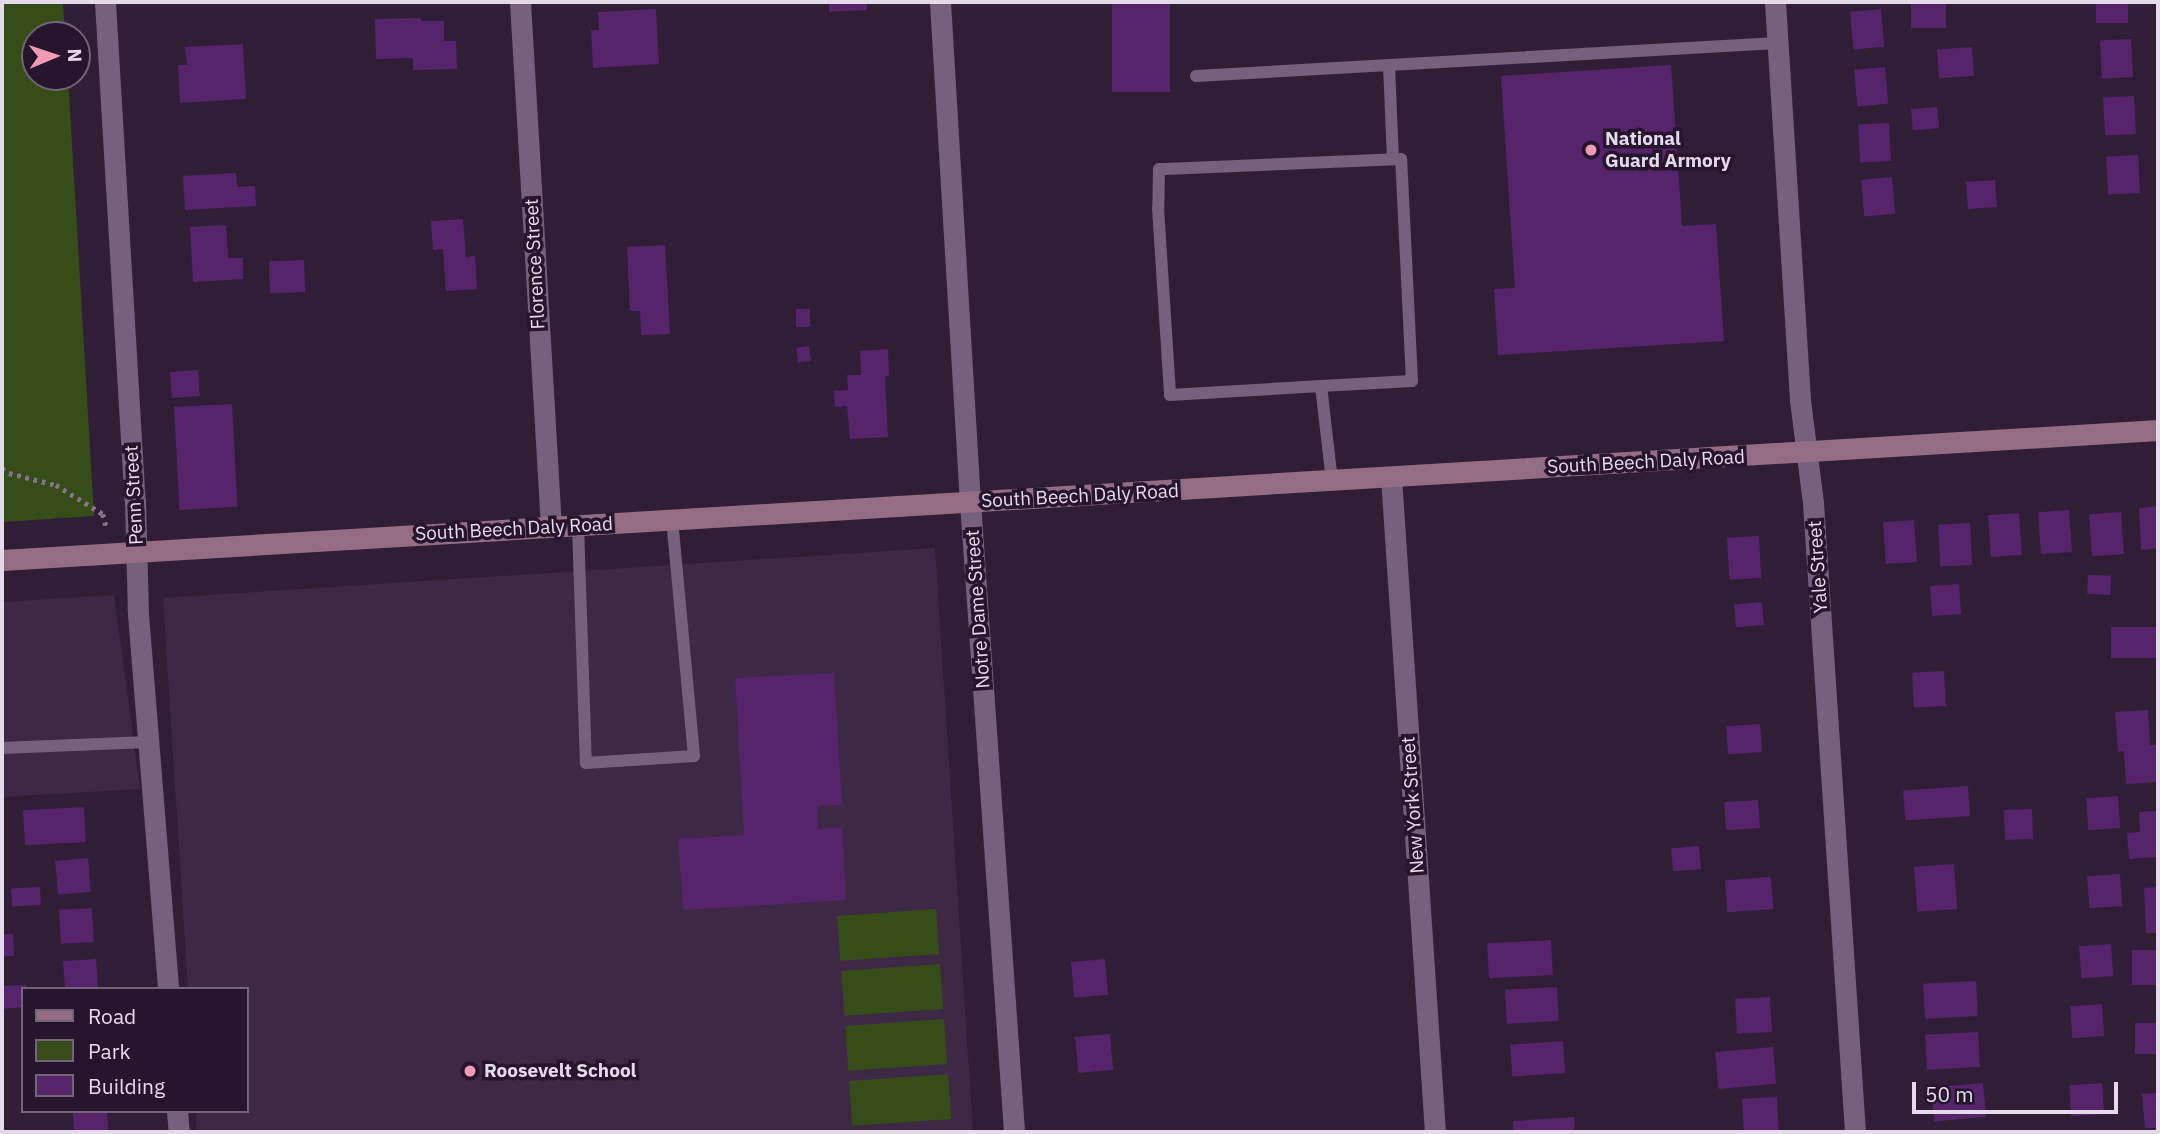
<!DOCTYPE html>
<style>
body{margin:0}
#map{position:relative;width:2160px;height:1134px;overflow:hidden;background:#301e37;font-family:"IBM Plex Sans",sans-serif}
div>[style]{position:absolute}
.built>*{inset:0;background:#3d2845}
.green>*{inset:0;background:#374d19;transform-origin:0 0}
.building>*{inset:0;background:#56246a;transform-origin:0 0}
.path>*{height:4.5px;margin-top:-2.25px;transform-origin:0;background:repeating-linear-gradient(90deg,#84758a 0 3.5px,transparent 0 8.5px)}
.lane>*{height:12px;margin:-6px;padding:0 6px;transform-origin:6px;border-radius:6px;background:#75617d}
.street>*{height:21px;margin:-10.5px;padding:0 10.5px;transform-origin:10.5px;border-radius:10.5px;background:#75617d}
.secondary>*{height:21px;margin:-10.5px;padding:0 10.5px;transform-origin:10.5px;border-radius:10.5px;background:#946d84}
.dots>*{width:19px;height:19px;translate:-50% -50%;box-sizing:border-box;border:4px solid #26152d;border-radius:50%}
span{translate:-50% -50%;white-space:nowrap;text-align:center;line-height:1.15;-webkit-text-stroke:7px #26152d;paint-order:stroke}
.poi-label{font-size:19px;color:#e5daea;font-weight:700}
.left{translate:0 -50%;text-align:left}
.street-label{font-size:19px;color:#e5daea}
.frame{position:absolute;inset:0;border:4px solid #e5daea;pointer-events:none}
.legend{position:absolute;left:21px;top:987px;width:228px;height:126px;box-sizing:border-box;background:#26152d;border:2px solid #726479;margin:0;padding:9px 12px;list-style:none;font-size:21px;color:#e5daea}
.legend li{display:flex;align-items:center;gap:14px;height:35px}
.legend b{width:35px;border:2px solid #726479}
.north{position:absolute;left:21px;top:21px;width:70px;height:70px;box-sizing:border-box;background:#26152d;border:2px solid #726479;border-radius:50%;rotate:88deg;font-size:19px;font-weight:700;line-height:28px;text-align:center;color:#e5daea}
.north::after{content:'';display:block;margin:auto;width:24px;height:32px;background:#f19ab3;clip-path:polygon(50% 0,100% 100%,50% 72%,0 100%)}
.scale{position:absolute;left:1912px;top:1082px;width:206px;height:32px;box-sizing:border-box;border:4px solid #e5daea;border-top:0;padding-left:9px;font-size:21px;line-height:24px;white-space:nowrap;color:#e5daea;-webkit-text-stroke:5px #26152d;paint-order:stroke}
</style>
<div id="map">
<div class="built">
<div style="clip-path:polygon(935px 548px,973px 1132px,197px 1132px,196px 1111px,247px 1111px,247px 989px,188px 989px,163px 598px)"></div>
<div style="clip-path:polygon(114px 595px,140px 789px,2px 797px,2px 602px)"></div>
</div>
<div class="green">
<div style="clip-path:polygon(2px 2px,63px 2px,65px 35px,35px 35px,35px 77px,68px 77px,94px 516px,2px 522px)"></div>
<div style="left:936px;top:909px;width:45px;height:99px;rotate:86deg"></div>
<div style="left:940px;top:964px;width:45px;height:99px;rotate:86deg"></div>
<div style="left:944px;top:1019px;width:45px;height:99px;rotate:86deg"></div>
<div style="left:948px;top:1074px;width:45px;height:99px;rotate:86deg"></div>
</div>
<div class="building">
<div style="clip-path:polygon(829px 2px,867px 2px,867px 10px,829px 12px)"></div>
<div style="left:1112px;top:2px;width:58px;height:90px"></div>
<div style="left:1911px;top:2px;width:35px;height:26px"></div>
<div style="left:2096px;top:2px;width:32px;height:21px"></div>
<div style="clip-path:polygon(656px 9px,659px 64px,593px 68px,591px 30px,599px 30px,598px 12px)"></div>
<div style="left:1881px;top:9px;width:38px;height:31px;rotate:85deg"></div>
<div style="clip-path:polygon(420px 18px,421px 21px,444px 21px,444px 41px,456px 41px,457px 69px,413px 70px,413px 58px,376px 59px,375px 19px)"></div>
<div style="left:2131px;top:39px;width:38px;height:31px;rotate:87deg"></div>
<div style="clip-path:polygon(243px 44px,246px 99px,180px 103px,178px 65px,187px 65px,185px 47px)"></div>
<div style="left:1972px;top:47px;width:29px;height:35px;rotate:86deg"></div>
<div style="clip-path:polygon(1671px 65px,1682px 226px,1716px 224px,1724px 341px,1498px 355px,1494px 289px,1515px 288px,1501px 76px)"></div>
<div style="left:1885px;top:67px;width:37px;height:31px;rotate:85deg"></div>
<div style="left:2134px;top:96px;width:38px;height:31px;rotate:87deg"></div>
<div style="left:1937px;top:107px;width:21px;height:26px;rotate:85deg"></div>
<div style="left:1889px;top:123px;width:38px;height:31px;rotate:87deg"></div>
<div style="left:2138px;top:155px;width:38px;height:32px;rotate:87deg"></div>
<div style="clip-path:polygon(236px 173px,237px 187px,255px 186px,256px 206px,185px 210px,183px 176px)"></div>
<div style="left:1892px;top:177px;width:37px;height:31px;rotate:85deg"></div>
<div style="left:1995px;top:180px;width:27px;height:29px;rotate:86deg"></div>
<div style="clip-path:polygon(463px 219px,466px 257px,475px 256px,477px 289px,446px 291px,443px 249px,433px 250px,431px 221px)"></div>
<div style="clip-path:polygon(226px 225px,228px 258px,243px 258px,243px 279px,193px 282px,190px 227px)"></div>
<div style="clip-path:polygon(665px 245px,670px 334px,641px 335px,640px 311px,630px 311px,627px 247px)"></div>
<div style="left:304px;top:260px;width:32px;height:35px;rotate:88deg"></div>
<div style="left:796px;top:309px;width:14px;height:18px"></div>
<div style="left:809px;top:346px;width:15px;height:13px;rotate:82deg"></div>
<div style="clip-path:polygon(888px 349px,889px 376px,885px 376px,888px 437px,850px 439px,847px 406px,835px 407px,834px 391px,848px 390px,847px 375px,861px 375px,860px 351px)"></div>
<div style="left:198px;top:370px;width:26px;height:28px;rotate:86deg"></div>
<div style="left:232px;top:404px;width:103px;height:58px;rotate:87deg"></div>
<div style="clip-path:polygon(2158px 506px,2158px 548px,2141px 550px,2139px 508px)"></div>
<div style="left:2069px;top:510px;width:42px;height:31px;rotate:86deg"></div>
<div style="left:2121px;top:512px;width:42px;height:32px;rotate:86deg"></div>
<div style="left:2019px;top:513px;width:42px;height:31px;rotate:86deg"></div>
<div style="left:1914px;top:520px;width:42px;height:31px;rotate:86deg"></div>
<div style="left:1970px;top:523px;width:42px;height:32px;rotate:87deg"></div>
<div style="left:1759px;top:536px;width:42px;height:32px;rotate:87deg"></div>
<div style="left:2088px;top:575px;width:23px;height:19px;rotate:2deg"></div>
<div style="left:1959px;top:584px;width:30px;height:29px;rotate:86deg"></div>
<div style="left:1762px;top:602px;width:23px;height:28px;rotate:85deg"></div>
<div style="left:2158px;top:627px;width:31px;height:47px;rotate:90deg"></div>
<div style="left:1944px;top:671px;width:35px;height:32px;rotate:87deg"></div>
<div style="clip-path:polygon(834px 673px,842px 805px,817px 806px,818px 829px,842px 827px,846px 900px,683px 910px,678px 839px,744px 835px,735px 678px)"></div>
<div style="clip-path:polygon(2148px 710px,2150px 745px,2158px 745px,2158px 782px,2126px 784px,2124px 751px,2118px 752px,2115px 712px)"></div>
<div style="left:1760px;top:724px;width:28px;height:34px;rotate:86deg"></div>
<div style="left:1968px;top:786px;width:30px;height:65px;rotate:86deg"></div>
<div style="left:2118px;top:796px;width:32px;height:32px;rotate:86deg"></div>
<div style="left:1758px;top:800px;width:28px;height:34px;rotate:86deg"></div>
<div style="left:84px;top:807px;width:35px;height:61px;rotate:87deg"></div>
<div style="left:2032px;top:809px;width:30px;height:28px;rotate:88deg"></div>
<div style="clip-path:polygon(2158px 811px,2158px 857px,2129px 859px,2127px 833px,2140px 832px,2139px 812px)"></div>
<div style="left:1699px;top:846px;width:23px;height:28px;rotate:85deg"></div>
<div style="left:88px;top:858px;width:34px;height:33px;rotate:85deg"></div>
<div style="left:1954px;top:864px;width:45px;height:40px;rotate:86deg"></div>
<div style="left:2120px;top:874px;width:32px;height:33px;rotate:86deg"></div>
<div style="left:1771px;top:877px;width:32px;height:46px;rotate:86deg"></div>
<div style="left:40px;top:887px;width:18px;height:29px;rotate:87deg"></div>
<div style="clip-path:polygon(2158px 887px,2158px 933px,2146px 933px,2144px 888px)"></div>
<div style="left:92px;top:908px;width:34px;height:33px;rotate:87deg"></div>
<div style="left:13px;top:934px;width:22px;height:11px;rotate:87deg"></div>
<div style="left:1551px;top:940px;width:35px;height:64px;rotate:87deg"></div>
<div style="left:2111px;top:944px;width:32px;height:32px;rotate:86deg"></div>
<div style="left:2158px;top:950px;width:35px;height:26px;rotate:90deg"></div>
<div style="left:96px;top:959px;width:30px;height:33px;rotate:86deg"></div>
<div style="left:1105px;top:959px;width:36px;height:34px;rotate:85deg"></div>
<div style="left:1976px;top:981px;width:35px;height:53px;rotate:87deg"></div>
<div style="clip-path:polygon(26px 985px,23px 1007px,2px 1009px,2px 986px)"></div>
<div style="left:1557px;top:987px;width:34px;height:52px;rotate:87deg"></div>
<div style="left:1770px;top:997px;width:35px;height:35px;rotate:87deg"></div>
<div style="left:2102px;top:1004px;width:32px;height:32px;rotate:86deg"></div>
<div style="left:2158px;top:1023px;width:31px;height:23px;rotate:90deg"></div>
<div style="left:1978px;top:1032px;width:35px;height:53px;rotate:87deg"></div>
<div style="left:1110px;top:1034px;width:36px;height:35px;rotate:85deg"></div>
<div style="left:1563px;top:1041px;width:32px;height:53px;rotate:86deg"></div>
<div style="left:1773px;top:1047px;width:37px;height:58px;rotate:85deg"></div>
<div style="left:1983px;top:1083px;width:34px;height:52px;rotate:85deg"></div>
<div style="left:2102px;top:1083px;width:31px;height:33px;rotate:86deg"></div>
<div style="clip-path:polygon(2158px 1093px,2158px 1128px,2145px 1128px,2142px 1094px)"></div>
<div style="left:1777px;top:1097px;width:35px;height:35px;rotate:87deg"></div>
<div style="left:107px;top:1111px;width:21px;height:34px;rotate:87deg"></div>
<div style="clip-path:polygon(1574px 1117px,1575px 1132px,1513px 1132px,1513px 1121px)"></div>
</div>
<div class="path">
<div style="left:2px;top:468px;width:9px;rotate:36deg"></div>
<div style="left:9px;top:473px;width:49px;rotate:14.3deg"></div>
<div style="left:56px;top:485px;width:55px;rotate:31.7deg"></div>
<div style="left:103px;top:514px;width:12px;rotate:76deg"></div>
</div>
<div class="lane">
<div style="left:1389px;top:65px;width:94px;rotate:87.6deg"></div>
<div style="left:1196px;top:76px;width:582px;rotate:-3.25deg"></div>
<div style="left:1321px;top:386px;width:91px;rotate:-3.1deg"></div>
<div style="left:1412px;top:381px;width:222px;rotate:-92.8deg"></div>
<div style="left:1401px;top:159px;width:242px;rotate:177.6deg"></div>
<div style="left:1159px;top:169px;width:39px;rotate:91deg"></div>
<div style="left:1158px;top:208px;width:187px;rotate:86.3deg"></div>
<div style="left:1170px;top:395px;width:151px;rotate:-3.4deg"></div>
<div style="left:1321px;top:386px;width:96px;rotate:83.4deg"></div>
<div style="left:578px;top:525px;width:238px;rotate:88.1deg"></div>
<div style="left:586px;top:763px;width:108px;rotate:-3.7deg"></div>
<div style="left:694px;top:756px;width:237px;rotate:-95.3deg"></div>
<div style="left:2px;top:748px;width:146px;rotate:-2.4deg"></div>
</div>
<div class="street">
<div style="left:105px;top:2px;width:499px;rotate:86.6deg"></div>
<div style="left:135px;top:500px;width:114px;rotate:88.5deg"></div>
<div style="left:138px;top:614px;width:376px;rotate:85.4deg"></div>
<div style="left:520px;top:2px;width:526px;rotate:86.62deg"></div>
<div style="left:940px;top:2px;width:501px;rotate:86.57deg"></div>
<div style="left:970px;top:502px;width:632px;rotate:86deg"></div>
<div style="left:1775px;top:2px;width:399px;rotate:86.4deg"></div>
<div style="left:1800px;top:400px;width:104px;rotate:82.8deg"></div>
<div style="left:1813px;top:503px;width:630px;rotate:86.18deg"></div>
<div style="left:1391px;top:477px;width:656px;rotate:86.16deg"></div>
<div style="left:177px;top:1111px;width:21px;rotate:85deg"></div>
</div>
<div class="secondary">
<div style="left:2px;top:560px;width:2160px;rotate:-3.45deg"></div>
</div>
<div class="dots">
<div style="left:1591px;top:150px;background:#f19ab3"></div>
<div style="left:470px;top:1071px;background:#f19ab3"></div>
</div>
<div class="poi-label">
<span class="left" style="left:1605px;top:150px">National<br>Guard Armory</span>
<span class="left" style="left:484px;top:1071px">Roosevelt School</span>
</div>
<div class="street-label">
<span style="left:535px;top:264px;rotate:-93deg">Florence Street</span>
<span style="left:1646px;top:462px;rotate:-3deg">South Beech Daly Road</span>
<span style="left:134px;top:495px;rotate:-93deg">Penn Street</span>
<span style="left:1080px;top:496px;rotate:-3deg">South Beech Daly Road</span>
<span style="left:514px;top:529px;rotate:-3deg">South Beech Daly Road</span>
<span style="left:1818px;top:567px;rotate:-94deg">Yale Street</span>
<span style="left:978px;top:609px;rotate:-94deg">Notre Dame Street</span>
<span style="left:1413px;top:805px;rotate:-94deg">New York Street</span>
</div>
<div class="frame"></div>
<ul class="legend">
<li><b style="height:9px;background:#946d84"></b>Road</li>
<li><b style="height:19px;background:#374d19"></b>Park</li>
<li><b style="height:19px;background:#56246a"></b>Building</li>
</ul>
<div class="north">N</div>
<div class="scale">50 m</div>
</div>
